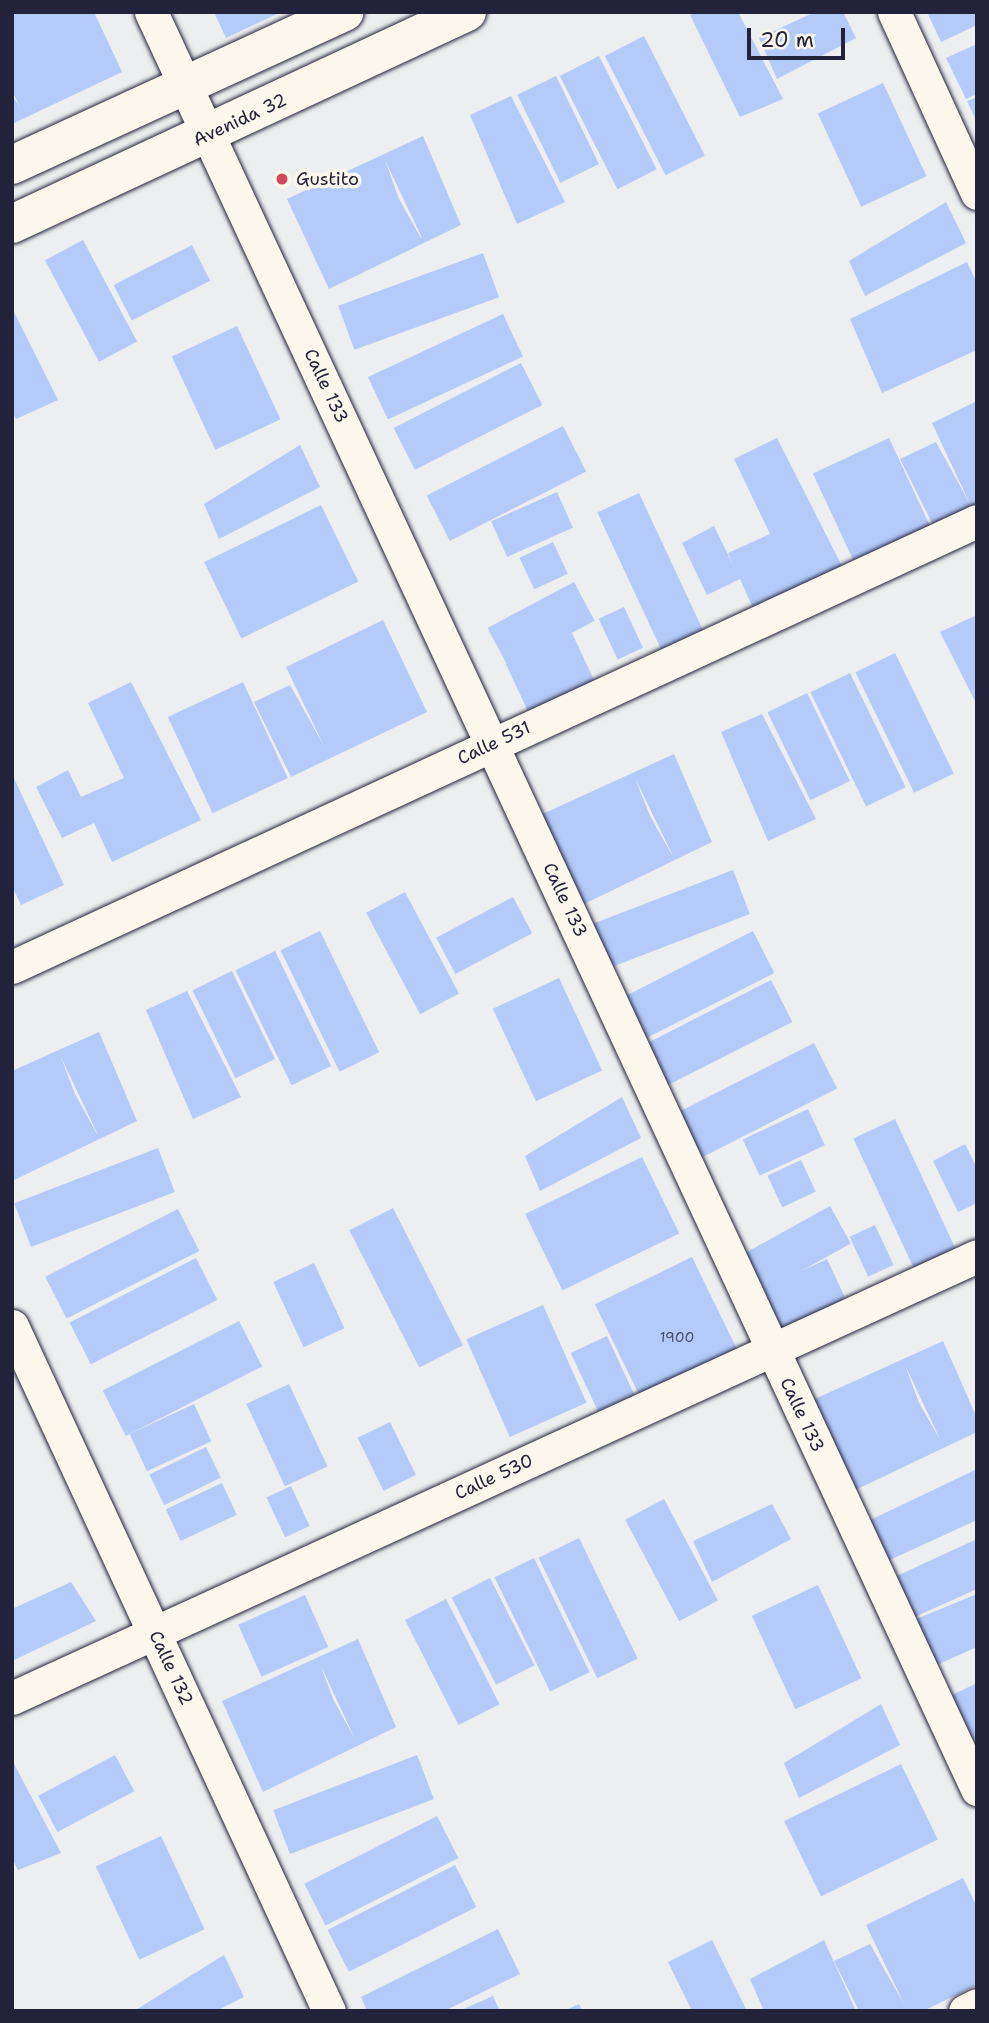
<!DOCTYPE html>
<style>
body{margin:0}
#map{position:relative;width:989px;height:2023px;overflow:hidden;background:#edeeef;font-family:"Shantell Sans",sans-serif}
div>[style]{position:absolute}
.building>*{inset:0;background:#b4caf9;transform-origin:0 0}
.roads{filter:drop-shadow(0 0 2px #22223b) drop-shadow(0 0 2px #22223b)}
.street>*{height:33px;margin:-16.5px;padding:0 16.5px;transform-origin:16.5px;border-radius:16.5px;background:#fbf7ec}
.secondary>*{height:38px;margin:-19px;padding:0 19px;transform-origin:19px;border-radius:19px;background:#fbf7ec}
.dots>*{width:19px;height:19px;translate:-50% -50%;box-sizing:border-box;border:4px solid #fbf7ec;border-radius:50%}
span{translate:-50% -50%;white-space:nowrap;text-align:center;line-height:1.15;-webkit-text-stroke:7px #fbf7ec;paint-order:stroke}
.number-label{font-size:14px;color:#464c6a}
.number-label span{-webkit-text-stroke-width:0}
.street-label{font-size:18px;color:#22223b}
.poi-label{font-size:18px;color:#22223b}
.left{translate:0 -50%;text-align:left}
.frame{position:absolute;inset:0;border:14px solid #22223b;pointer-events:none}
.scale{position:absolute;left:747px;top:28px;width:98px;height:32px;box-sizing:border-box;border:4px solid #22223b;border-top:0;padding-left:9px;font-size:21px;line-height:24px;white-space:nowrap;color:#22223b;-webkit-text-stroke:5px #fbf7ec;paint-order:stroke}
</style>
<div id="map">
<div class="building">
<div style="clip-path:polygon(12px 12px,94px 12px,122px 72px,12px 124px,12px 95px,20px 107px,12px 91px)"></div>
<div style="clip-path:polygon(214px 12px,281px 12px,226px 38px)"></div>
<div style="clip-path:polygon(696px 12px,738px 12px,783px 99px,740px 117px,690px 15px)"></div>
<div style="clip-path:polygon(815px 12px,843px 12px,856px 38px,777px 79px,759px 38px)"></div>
<div style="clip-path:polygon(927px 12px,977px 12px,977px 25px,941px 42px)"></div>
<div style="left:644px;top:36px;width:134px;height:44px;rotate:63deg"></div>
<div style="clip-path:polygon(977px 44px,977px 94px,966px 99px,946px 58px)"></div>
<div style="left:599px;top:56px;width:127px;height:44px;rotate:63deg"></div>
<div style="left:556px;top:76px;width:98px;height:43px;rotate:64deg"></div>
<div style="left:883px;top:83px;width:103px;height:72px;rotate:65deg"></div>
<div style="clip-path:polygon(511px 96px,565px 202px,517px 224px,470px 115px)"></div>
<div style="clip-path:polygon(977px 97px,977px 122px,967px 101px)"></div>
<div style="clip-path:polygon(evenodd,423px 136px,461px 225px,329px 289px,287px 199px,423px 136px,385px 160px,422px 238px,421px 238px,399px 199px,385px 160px)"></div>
<div style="clip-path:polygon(946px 202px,966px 243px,865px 296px,849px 261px)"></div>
<div style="left:83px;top:240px;width:115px;height:43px;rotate:62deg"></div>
<div style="left:192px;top:245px;width:40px;height:88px;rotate:63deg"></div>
<div style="left:483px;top:253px;width:47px;height:154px;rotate:70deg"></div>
<div style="clip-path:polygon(967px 262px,977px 283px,977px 350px,882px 393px,850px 319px)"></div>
<div style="clip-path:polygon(12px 308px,58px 400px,16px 419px,12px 412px)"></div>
<div style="left:503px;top:314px;width:47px;height:149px;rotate:65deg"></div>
<div style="left:237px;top:326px;width:103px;height:72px;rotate:65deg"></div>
<div style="left:521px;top:363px;width:47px;height:143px;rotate:63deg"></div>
<div style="clip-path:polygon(977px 401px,977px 514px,937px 533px,900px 459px,936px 442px,970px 504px,932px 423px)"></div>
<div style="left:563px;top:426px;width:51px;height:153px;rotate:63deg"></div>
<div style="clip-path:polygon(777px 438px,847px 576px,758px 619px,740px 579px,707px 595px,682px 543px,714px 526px,735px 569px,728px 553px,770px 534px,734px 459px)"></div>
<div style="left:889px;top:438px;width:107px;height:84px;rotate:65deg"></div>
<div style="clip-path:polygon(300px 445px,320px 487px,219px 539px,204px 504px)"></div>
<div style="left:557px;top:492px;width:39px;height:72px;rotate:66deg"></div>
<div style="left:639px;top:493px;width:154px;height:46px;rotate:65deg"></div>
<div style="left:321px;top:505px;width:85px;height:130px;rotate:64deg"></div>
<div style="left:553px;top:542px;width:35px;height:37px;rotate:65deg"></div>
<div style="left:574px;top:582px;width:44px;height:98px;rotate:62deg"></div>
<div style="left:624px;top:607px;width:45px;height:28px;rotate:65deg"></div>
<div style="clip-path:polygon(977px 615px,977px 705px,940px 632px)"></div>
<div style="clip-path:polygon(383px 620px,427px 712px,291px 777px,254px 702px,290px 685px,324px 746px,286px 667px)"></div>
<div style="left:572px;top:633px;width:57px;height:73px;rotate:65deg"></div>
<div style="left:895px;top:653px;width:134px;height:44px;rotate:64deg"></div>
<div style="left:850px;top:673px;width:127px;height:44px;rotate:64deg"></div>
<div style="clip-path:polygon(131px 682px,201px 820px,112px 862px,94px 823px,62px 838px,36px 787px,68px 770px,81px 797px,124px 778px,88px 703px)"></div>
<div style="left:243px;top:682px;width:106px;height:83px;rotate:65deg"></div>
<div style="left:807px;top:693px;width:98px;height:44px;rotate:64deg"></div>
<div style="clip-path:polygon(762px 714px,816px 819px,768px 841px,721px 732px)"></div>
<div style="clip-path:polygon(evenodd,674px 754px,712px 842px,580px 906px,538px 816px,674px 754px,635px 778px,672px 854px,672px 855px,650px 816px,635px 778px)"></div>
<div style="clip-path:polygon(12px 774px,64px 885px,21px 905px,12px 886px)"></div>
<div style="left:733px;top:870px;width:47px;height:153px;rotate:69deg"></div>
<div style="left:405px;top:892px;width:115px;height:44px;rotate:62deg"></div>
<div style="left:513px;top:897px;width:41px;height:87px;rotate:62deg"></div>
<div style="left:320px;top:931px;width:135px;height:44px;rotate:64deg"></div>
<div style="left:753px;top:931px;width:47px;height:148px;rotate:63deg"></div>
<div style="left:275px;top:951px;width:128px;height:44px;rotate:64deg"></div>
<div style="left:232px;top:971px;width:98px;height:44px;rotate:64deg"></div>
<div style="left:559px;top:978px;width:102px;height:73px;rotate:65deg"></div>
<div style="left:771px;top:980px;width:47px;height:142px;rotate:63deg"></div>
<div style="clip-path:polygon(187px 991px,241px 1097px,193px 1119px,146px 1010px)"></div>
<div style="clip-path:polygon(evenodd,99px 1032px,137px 1121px,12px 1181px,12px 1071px,99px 1032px,60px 1055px,97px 1133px,97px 1134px,75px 1094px,60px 1055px)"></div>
<div style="left:814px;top:1043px;width:51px;height:153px;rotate:63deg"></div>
<div style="clip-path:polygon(622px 1097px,641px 1138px,540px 1191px,525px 1156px)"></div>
<div style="left:808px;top:1109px;width:40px;height:72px;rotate:65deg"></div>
<div style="left:895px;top:1119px;width:154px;height:46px;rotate:65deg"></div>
<div style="clip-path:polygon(965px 1144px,977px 1168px,977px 1203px,958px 1212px,933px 1161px)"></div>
<div style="left:158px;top:1148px;width:47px;height:154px;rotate:69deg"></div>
<div style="left:642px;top:1157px;width:85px;height:130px;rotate:64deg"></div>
<div style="left:801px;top:1160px;width:35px;height:37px;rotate:65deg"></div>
<div style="left:830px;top:1206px;width:43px;height:98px;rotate:61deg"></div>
<div style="left:393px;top:1208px;width:154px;height:49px;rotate:63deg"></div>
<div style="left:178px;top:1209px;width:47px;height:149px;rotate:63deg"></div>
<div style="left:875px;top:1225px;width:44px;height:28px;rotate:65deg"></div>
<div style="left:692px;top:1257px;width:102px;height:108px;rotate:64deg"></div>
<div style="left:196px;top:1258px;width:47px;height:142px;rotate:63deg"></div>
<div style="left:827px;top:1259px;width:57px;height:73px;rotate:65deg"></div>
<div style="left:314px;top:1263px;width:72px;height:45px;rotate:65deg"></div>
<div style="left:543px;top:1305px;width:107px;height:84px;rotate:66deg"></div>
<div style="left:239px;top:1321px;width:51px;height:153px;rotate:63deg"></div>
<div style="left:607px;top:1336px;width:65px;height:40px;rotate:65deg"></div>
<div style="clip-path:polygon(evenodd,943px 1341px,977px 1418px,977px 1432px,849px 1493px,808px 1402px,943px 1341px,905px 1365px,941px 1441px,919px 1403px,905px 1365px)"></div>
<div style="left:289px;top:1384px;width:91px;height:47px;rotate:65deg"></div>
<div style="left:194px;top:1404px;width:41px;height:71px;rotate:65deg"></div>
<div style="left:390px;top:1422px;width:59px;height:36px;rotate:64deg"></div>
<div style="left:206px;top:1447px;width:34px;height:63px;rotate:64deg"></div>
<div style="clip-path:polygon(977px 1469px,977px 1520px,883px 1563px,864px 1523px)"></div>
<div style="left:222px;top:1483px;width:35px;height:62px;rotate:65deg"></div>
<div style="left:291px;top:1486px;width:44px;height:27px;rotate:65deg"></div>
<div style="left:664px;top:1499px;width:115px;height:44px;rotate:62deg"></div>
<div style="clip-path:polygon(772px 1504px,791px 1539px,712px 1582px,693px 1541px)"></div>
<div style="left:579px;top:1538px;width:134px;height:45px;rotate:64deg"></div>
<div style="clip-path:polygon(977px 1539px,977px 1589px,908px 1620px,888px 1580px)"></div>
<div style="left:534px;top:1558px;width:127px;height:44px;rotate:64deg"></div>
<div style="left:490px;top:1578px;width:98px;height:43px;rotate:63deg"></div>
<div style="clip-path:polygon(71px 1582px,96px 1621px,12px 1661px,12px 1609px)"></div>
<div style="left:818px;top:1585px;width:103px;height:73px;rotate:65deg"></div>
<div style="clip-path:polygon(977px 1594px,977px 1647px,930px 1668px,909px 1622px)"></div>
<div style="left:305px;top:1595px;width:57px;height:73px;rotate:66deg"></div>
<div style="left:446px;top:1599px;width:118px;height:46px;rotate:63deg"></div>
<div style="clip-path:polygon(evenodd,358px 1639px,396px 1727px,263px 1792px,222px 1701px,358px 1639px,320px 1664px,355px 1739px,334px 1701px,320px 1664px)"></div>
<div style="clip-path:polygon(977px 1683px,977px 1737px,967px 1742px,946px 1698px)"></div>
<div style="clip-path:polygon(881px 1704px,900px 1745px,799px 1798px,784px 1763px)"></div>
<div style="left:115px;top:1755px;width:41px;height:87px;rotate:62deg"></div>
<div style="left:417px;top:1755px;width:47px;height:154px;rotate:69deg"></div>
<div style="clip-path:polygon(12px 1760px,61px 1853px,18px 1870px,12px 1858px)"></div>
<div style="left:901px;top:1764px;width:84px;height:130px;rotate:64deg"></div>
<div style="left:437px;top:1816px;width:47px;height:149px;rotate:63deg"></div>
<div style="left:161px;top:1836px;width:103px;height:72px;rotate:65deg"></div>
<div style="left:455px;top:1865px;width:47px;height:143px;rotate:63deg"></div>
<div style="clip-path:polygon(963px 1878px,977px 1907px,977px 1985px,923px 2011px,859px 2011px,834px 1961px,870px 1944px,905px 2006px,866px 1925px)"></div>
<div style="clip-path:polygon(498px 1929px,520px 1974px,444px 2011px,367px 2011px,361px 1997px)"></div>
<div style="clip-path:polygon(712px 1940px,747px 2011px,692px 2011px,668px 1962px)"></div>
<div style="clip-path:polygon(824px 1940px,856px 2011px,764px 2011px,750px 1979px)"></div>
<div style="clip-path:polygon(224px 1955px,244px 1997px,216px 2011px,134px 2011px)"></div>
<div style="clip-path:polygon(493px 1996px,500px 2011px,459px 2011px)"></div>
<div style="clip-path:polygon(579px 2004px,582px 2011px,564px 2011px)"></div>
</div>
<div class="roads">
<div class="street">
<div style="left:151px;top:12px;width:1960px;rotate:65.07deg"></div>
<div style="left:894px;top:12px;width:199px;rotate:65.4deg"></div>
<div style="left:12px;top:967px;width:1063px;rotate:-24.81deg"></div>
<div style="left:12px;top:1326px;width:755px;rotate:65.17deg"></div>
<div style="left:12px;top:1698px;width:1061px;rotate:-24.61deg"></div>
<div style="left:965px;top:2011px;width:13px;rotate:-27deg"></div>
</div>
<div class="secondary">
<div style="left:12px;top:165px;width:366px;rotate:-24.7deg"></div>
<div style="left:12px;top:224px;width:502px;rotate:-24.98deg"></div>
</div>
</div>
<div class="dots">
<div style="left:282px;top:179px;background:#d1495b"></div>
</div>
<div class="number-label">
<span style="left:677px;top:1337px">1900</span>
</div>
<div class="street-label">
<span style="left:240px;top:120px;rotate:-25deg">Avenida 32</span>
<span style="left:326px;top:386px;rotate:65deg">Calle 133</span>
<span style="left:494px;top:743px;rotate:-25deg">Calle 531</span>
<span style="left:565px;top:900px;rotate:65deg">Calle 133</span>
<span style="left:802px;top:1415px;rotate:65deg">Calle 133</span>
<span style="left:494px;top:1477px;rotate:-25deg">Calle 530</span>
<span style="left:171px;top:1668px;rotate:65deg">Calle 132</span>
</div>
<div class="poi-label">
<span class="left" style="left:296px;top:179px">Gustito</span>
</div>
<div class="frame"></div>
<div class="scale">20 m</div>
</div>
